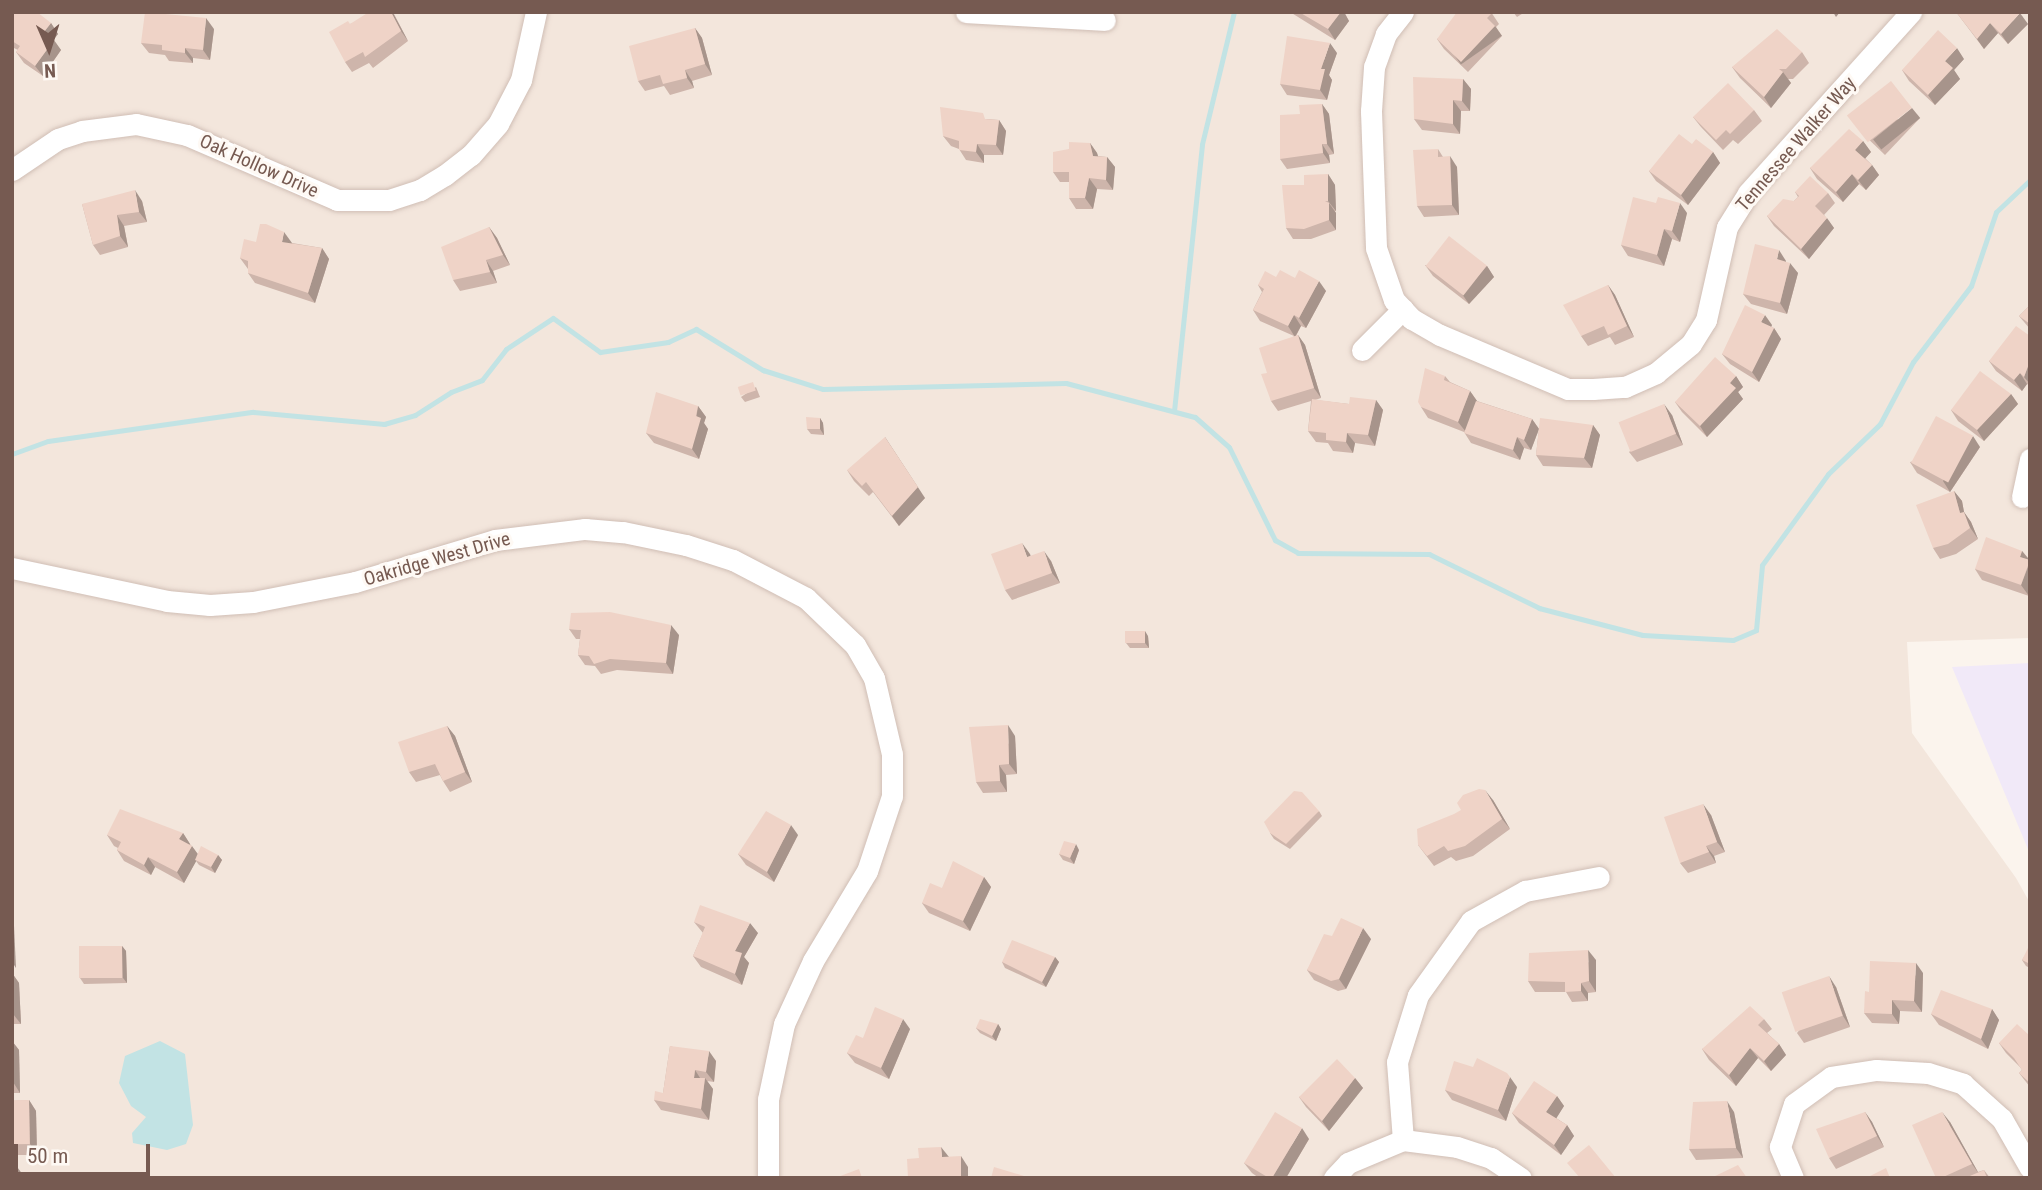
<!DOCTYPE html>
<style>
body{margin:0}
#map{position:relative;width:2042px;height:1190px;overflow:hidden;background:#fbf4ed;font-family:"Roboto Condensed",sans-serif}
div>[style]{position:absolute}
.residential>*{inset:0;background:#f3e6dc}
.education>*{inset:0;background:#f1e9f8}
.water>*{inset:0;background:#c2e3e4}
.stream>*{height:5px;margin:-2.5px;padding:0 2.5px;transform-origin:2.5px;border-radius:2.5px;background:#c2e3e4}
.roads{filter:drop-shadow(0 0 2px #d0beb5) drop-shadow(0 0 2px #d0beb5)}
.street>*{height:21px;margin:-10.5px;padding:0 10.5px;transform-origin:10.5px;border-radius:10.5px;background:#fff}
.wall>*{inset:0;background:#ceb5ab}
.shaded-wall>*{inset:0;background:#a7948b;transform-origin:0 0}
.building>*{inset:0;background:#efd3c7;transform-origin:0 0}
span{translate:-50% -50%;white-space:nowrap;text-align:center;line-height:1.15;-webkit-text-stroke:6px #fef9f4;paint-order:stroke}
.street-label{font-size:19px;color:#765a51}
.frame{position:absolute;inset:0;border:14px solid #765a51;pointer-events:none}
.north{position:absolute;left:14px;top:14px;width:70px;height:70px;-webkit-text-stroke:5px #fef9f4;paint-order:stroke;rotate:177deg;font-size:19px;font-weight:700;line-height:28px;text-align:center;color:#765a51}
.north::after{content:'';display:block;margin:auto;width:24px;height:32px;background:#765a51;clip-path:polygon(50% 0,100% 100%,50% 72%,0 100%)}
.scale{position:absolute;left:14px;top:1144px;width:136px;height:32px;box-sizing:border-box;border:4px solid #765a51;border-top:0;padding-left:9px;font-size:21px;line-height:24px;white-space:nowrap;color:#765a51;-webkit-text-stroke:5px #fef9f4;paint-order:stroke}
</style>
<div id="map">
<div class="residential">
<div style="clip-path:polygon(12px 12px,2030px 12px,2030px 638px,1907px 642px,1912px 733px,2016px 878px,2030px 903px,2030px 1178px,12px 1178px)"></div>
</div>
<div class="education">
<div style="clip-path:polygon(2030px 663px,2030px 854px,1952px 667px)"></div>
</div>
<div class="water">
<div style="clip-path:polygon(160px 1041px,185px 1054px,193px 1125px,186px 1144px,167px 1150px,133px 1143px,132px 1133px,146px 1117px,131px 1106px,119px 1083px,125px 1056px)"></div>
</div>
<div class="stream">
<div style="left:1174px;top:411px;width:268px;rotate:-84deg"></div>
<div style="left:1202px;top:144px;width:136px;rotate:-76.4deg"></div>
<div style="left:12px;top:454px;width:38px;rotate:-20deg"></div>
<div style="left:48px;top:441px;width:207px;rotate:-8.1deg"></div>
<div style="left:253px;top:412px;width:132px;rotate:5.2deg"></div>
<div style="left:384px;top:424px;width:32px;rotate:-16deg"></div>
<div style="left:415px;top:415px;width:43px;rotate:-32.6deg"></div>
<div style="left:451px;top:392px;width:33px;rotate:-21deg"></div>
<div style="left:482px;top:380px;width:39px;rotate:-52deg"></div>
<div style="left:506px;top:349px;width:56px;rotate:-33.4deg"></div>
<div style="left:553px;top:318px;width:58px;rotate:35.9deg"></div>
<div style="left:600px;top:352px;width:69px;rotate:-8.4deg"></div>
<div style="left:668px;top:342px;width:31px;rotate:-25deg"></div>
<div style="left:696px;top:329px;width:79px;rotate:31.5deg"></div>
<div style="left:763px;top:370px;width:63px;rotate:17.6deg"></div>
<div style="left:823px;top:389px;width:243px;rotate:-1.4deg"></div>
<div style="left:1066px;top:383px;width:133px;rotate:14.8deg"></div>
<div style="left:1195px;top:417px;width:45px;rotate:41.4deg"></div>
<div style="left:1229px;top:447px;width:104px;rotate:63.7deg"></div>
<div style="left:1275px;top:540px;width:26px;rotate:29deg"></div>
<div style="left:1298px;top:553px;width:131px;rotate:0.4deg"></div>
<div style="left:1429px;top:554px;width:123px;rotate:26.1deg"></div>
<div style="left:1539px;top:608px;width:107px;rotate:14.6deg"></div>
<div style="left:1643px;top:635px;width:90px;rotate:3.2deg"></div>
<div style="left:1733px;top:640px;width:25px;rotate:-23deg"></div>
<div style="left:1756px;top:630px;width:65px;rotate:-84.7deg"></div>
<div style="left:1762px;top:565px;width:112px;rotate:-54deg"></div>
<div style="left:1828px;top:474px;width:72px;rotate:-43.9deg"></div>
<div style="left:1880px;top:424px;width:70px;rotate:-62deg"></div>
<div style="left:1913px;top:362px;width:96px;rotate:-52.7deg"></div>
<div style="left:1971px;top:286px;width:78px;rotate:-71.3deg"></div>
<div style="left:1996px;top:212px;width:47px;rotate:-43.3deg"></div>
</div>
<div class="roads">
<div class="street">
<div style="left:966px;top:12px;width:139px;rotate:3.3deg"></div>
<div style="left:1403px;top:12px;width:28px;rotate:128deg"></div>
<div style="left:1386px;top:34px;width:35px;rotate:110deg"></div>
<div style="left:1374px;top:67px;width:44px;rotate:93.9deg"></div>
<div style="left:1371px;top:111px;width:137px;rotate:87.9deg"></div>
<div style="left:1376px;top:248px;width:55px;rotate:70.9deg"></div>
<div style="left:1394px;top:300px;width:26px;rotate:47deg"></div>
<div style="left:1412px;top:319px;width:32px;rotate:30deg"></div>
<div style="left:1440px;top:335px;width:139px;rotate:22.9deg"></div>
<div style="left:1568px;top:389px;width:25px"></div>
<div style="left:1593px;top:389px;width:32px;rotate:-4deg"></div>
<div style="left:1625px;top:387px;width:34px;rotate:-24deg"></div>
<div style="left:1656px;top:373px;width:45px;rotate:-39.6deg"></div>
<div style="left:1691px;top:344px;width:28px;rotate:-58deg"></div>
<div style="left:1706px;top:320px;width:95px;rotate:-77.3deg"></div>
<div style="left:1727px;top:227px;width:40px;rotate:-58deg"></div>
<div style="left:1748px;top:193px;width:244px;rotate:-48deg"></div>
<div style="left:12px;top:170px;width:55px;rotate:-34deg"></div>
<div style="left:58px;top:139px;width:25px;rotate:-18deg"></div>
<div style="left:82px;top:131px;width:54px;rotate:-7.4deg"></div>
<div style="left:136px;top:124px;width:52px;rotate:12.2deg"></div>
<div style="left:187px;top:135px;width:163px;rotate:23.4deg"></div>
<div style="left:337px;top:200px;width:52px"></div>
<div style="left:389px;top:200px;width:33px;rotate:-18deg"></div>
<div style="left:420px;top:190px;width:29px;rotate:-31deg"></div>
<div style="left:445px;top:175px;width:33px;rotate:-38deg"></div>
<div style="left:471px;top:155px;width:41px;rotate:-48.9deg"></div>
<div style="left:498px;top:124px;width:50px;rotate:-62.4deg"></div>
<div style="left:521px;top:80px;width:70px;rotate:-77.6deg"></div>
<div style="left:1362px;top:350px;width:58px;rotate:-45deg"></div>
<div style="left:2022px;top:497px;width:39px;rotate:-78deg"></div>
<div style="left:12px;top:568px;width:158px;rotate:12deg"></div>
<div style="left:167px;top:601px;width:43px;rotate:5.3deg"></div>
<div style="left:210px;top:605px;width:43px;rotate:-4deg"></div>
<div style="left:253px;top:602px;width:104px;rotate:-11.1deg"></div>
<div style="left:355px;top:582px;width:146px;rotate:-16.7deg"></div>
<div style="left:495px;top:540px;width:91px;rotate:-7deg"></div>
<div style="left:585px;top:529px;width:38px;rotate:5deg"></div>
<div style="left:623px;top:532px;width:64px;rotate:11.7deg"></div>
<div style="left:686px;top:545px;width:49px;rotate:17.7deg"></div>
<div style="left:733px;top:560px;width:82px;rotate:27.5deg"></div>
<div style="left:806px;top:598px;width:68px;rotate:43.8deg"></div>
<div style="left:855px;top:645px;width:38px;rotate:60deg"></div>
<div style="left:874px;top:678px;width:78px;rotate:76.7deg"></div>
<div style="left:892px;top:754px;width:42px;rotate:90deg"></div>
<div style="left:892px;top:796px;width:79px;rotate:108.4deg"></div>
<div style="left:867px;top:871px;width:105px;rotate:121deg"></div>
<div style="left:813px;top:961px;width:69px;rotate:114.7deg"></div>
<div style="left:784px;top:1024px;width:77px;rotate:102deg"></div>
<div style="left:768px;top:1099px;width:79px;rotate:90deg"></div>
<div style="left:1403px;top:1140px;width:78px;rotate:-94.4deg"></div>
<div style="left:1397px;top:1062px;width:70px;rotate:-72.6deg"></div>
<div style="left:1418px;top:995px;width:91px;rotate:-54.4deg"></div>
<div style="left:1471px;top:921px;width:62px;rotate:-29.1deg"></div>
<div style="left:1525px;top:891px;width:75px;rotate:-10.7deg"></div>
<div style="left:1403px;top:1140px;width:54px;rotate:7.4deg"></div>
<div style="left:1457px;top:1147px;width:36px;rotate:18deg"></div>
<div style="left:1491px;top:1158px;width:36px;rotate:34deg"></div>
<div style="left:1334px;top:1178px;width:21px;rotate:-47deg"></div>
<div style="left:1348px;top:1163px;width:60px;rotate:-22.7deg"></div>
<div style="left:1793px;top:1178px;width:34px;rotate:-113deg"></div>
<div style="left:1780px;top:1147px;width:45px;rotate:-72deg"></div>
<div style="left:1794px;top:1104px;width:46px;rotate:-36.1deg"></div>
<div style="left:1831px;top:1077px;width:46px;rotate:-8.8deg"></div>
<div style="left:1876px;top:1070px;width:52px;rotate:3.3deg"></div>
<div style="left:1928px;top:1073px;width:37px;rotate:17deg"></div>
<div style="left:1963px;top:1084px;width:52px;rotate:41.9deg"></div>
<div style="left:2002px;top:1119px;width:56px;rotate:60.3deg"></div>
</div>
</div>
<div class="wall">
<div style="clip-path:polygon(12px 12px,51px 23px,58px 34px,53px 40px,61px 50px,43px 76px,24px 63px,16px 52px,18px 50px,12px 47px)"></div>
<div style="clip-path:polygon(393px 12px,408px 41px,373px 68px,369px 63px,352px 72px,345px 62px,350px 24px)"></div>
<div style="clip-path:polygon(1290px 12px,1344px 12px,1349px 21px,1335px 40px)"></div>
<div style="clip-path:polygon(1491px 12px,1499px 24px,1496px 27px,1502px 36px,1468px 72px,1444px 49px,1437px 39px)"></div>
<div style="clip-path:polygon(1513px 12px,1525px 12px,1517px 17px)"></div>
<div style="clip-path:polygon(1956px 12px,2028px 24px,2008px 44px,1998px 33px,1984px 49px)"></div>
<div style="clip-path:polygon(695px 28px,702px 38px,712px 75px,692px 81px,694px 88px,670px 95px,664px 86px,645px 91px,638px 81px)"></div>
<div style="clip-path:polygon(214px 29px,210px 60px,193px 58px,193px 63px,169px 61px,165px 55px,149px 53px,141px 43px)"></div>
<div style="clip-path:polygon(1802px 52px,1809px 63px,1793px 79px,1788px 79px,1791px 83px,1771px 108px,1740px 78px,1732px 67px)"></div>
<div style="clip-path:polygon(1337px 53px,1329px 75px,1332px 80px,1327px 100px,1287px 95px,1280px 84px)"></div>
<div style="clip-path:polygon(1964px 59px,1954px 70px,1960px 79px,1935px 105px,1909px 81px,1902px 70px)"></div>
<div style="clip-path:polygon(1463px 79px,1471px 89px,1470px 111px,1461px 111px,1460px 134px,1422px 130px,1414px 119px)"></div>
<div style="clip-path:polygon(1322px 104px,1329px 114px,1334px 154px,1329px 155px,1330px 163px,1287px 169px,1280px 159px,1300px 114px)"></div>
<div style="clip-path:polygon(1754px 110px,1762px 121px,1738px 144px,1733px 140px,1723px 150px,1701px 127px,1693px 117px)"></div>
<div style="clip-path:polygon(1920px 118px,1885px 155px,1861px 132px,1853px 122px)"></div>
<div style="clip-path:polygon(987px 119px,999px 120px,1006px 131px,1003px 155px,984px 155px,984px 163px,966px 160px,959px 149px,951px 146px,943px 136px)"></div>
<div style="clip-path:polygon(1863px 141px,1871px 152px,1865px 158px,1872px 165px,1879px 175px,1866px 190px,1859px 184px,1843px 202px,1817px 179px,1810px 168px)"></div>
<div style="clip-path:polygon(1090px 143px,1097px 153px,1098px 156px,1107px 157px,1115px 167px,1113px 190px,1097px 189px,1093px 209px,1076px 209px,1069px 198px,1069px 182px,1060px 182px,1053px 172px,1069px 149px)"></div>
<div style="clip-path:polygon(1692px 144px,1713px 152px,1720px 163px,1688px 205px,1656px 181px,1649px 171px)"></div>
<div style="clip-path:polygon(1438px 149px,1443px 157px,1457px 167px,1459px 215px,1424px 217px,1417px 206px)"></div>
<div style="clip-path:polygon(1328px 174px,1335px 185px,1336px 211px,1335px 211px,1336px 213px,1336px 230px,1311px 239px,1293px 239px,1286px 228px,1304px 185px)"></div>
<div style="clip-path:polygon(1795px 192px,1828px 193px,1835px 203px,1824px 215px,1834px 228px,1809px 259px,1774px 226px,1767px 216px,1794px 201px,1798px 197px)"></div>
<div style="clip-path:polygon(142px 201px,147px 222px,124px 226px,128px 247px,100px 255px,93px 245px,82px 204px)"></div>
<div style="clip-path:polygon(1687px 213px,1680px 242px,1672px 239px,1664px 266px,1628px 256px,1621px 245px)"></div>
<div style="clip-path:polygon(489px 227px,497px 238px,510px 265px,493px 271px,497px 283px,460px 291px,453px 280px)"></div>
<div style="clip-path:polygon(256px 242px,292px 243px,322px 248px,329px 259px,315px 303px,255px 283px,248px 273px,248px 269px,240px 258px)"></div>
<div style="clip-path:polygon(1786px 261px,1786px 262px,1798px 273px,1787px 314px,1751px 304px,1743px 294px)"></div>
<div style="clip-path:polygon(1425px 265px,1487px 266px,1494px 277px,1469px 304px,1433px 276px)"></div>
<div style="clip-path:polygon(1276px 277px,1295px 278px,1326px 291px,1306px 328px,1301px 326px,1296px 336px,1298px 335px,1305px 345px,1321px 398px,1315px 400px,1349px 404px,1376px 400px,1383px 410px,1375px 446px,1355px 443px,1353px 453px,1333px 451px,1328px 443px,1316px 442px,1308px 431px,1311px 401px,1278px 411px,1271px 401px,1267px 373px,1294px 336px,1260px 321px,1253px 310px,1262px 292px,1258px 285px)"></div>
<div style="clip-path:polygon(1608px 285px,1615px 295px,1634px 337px,1615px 345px,1610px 337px,1588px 346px,1581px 336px)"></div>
<div style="clip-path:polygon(2030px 305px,2030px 329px,2019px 316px)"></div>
<div style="clip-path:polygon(1772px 325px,1771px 327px,1774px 328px,1781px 339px,1759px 382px,1730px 364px,1722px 354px)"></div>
<div style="clip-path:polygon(2030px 336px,2030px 386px,2027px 384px,2022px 391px,1996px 371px,1989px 361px)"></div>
<div style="clip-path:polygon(1445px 376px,1450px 382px,1470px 391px,1477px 401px,1532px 419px,1539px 429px,1593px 425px,1600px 435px,1592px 468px,1543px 466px,1536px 455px,1539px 429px,1531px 450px,1524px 448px,1520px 460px,1471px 443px,1464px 432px,1428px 418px,1421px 407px)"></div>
<div style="clip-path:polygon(1736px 376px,1743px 387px,1738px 392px,1743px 399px,1707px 437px,1682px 412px,1675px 402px)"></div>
<div style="clip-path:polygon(756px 387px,760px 397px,745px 402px,741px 397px)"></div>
<div style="clip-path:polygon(2011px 394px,2018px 404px,1984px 441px,1958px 421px,1951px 410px)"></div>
<div style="clip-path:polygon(698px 406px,706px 417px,704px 423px,708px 429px,699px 459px,654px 443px,646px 433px)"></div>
<div style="clip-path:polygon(1672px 415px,1683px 445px,1637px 462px,1629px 452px)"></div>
<div style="clip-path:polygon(820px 418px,823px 423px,824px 435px,811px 434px,807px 429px)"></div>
<div style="clip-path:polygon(1980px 447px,1950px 492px,1917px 473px,1910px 462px)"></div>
<div style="clip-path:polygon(847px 470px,925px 498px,899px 526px,873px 492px,869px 496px,854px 481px)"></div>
<div style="clip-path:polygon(1954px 491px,1962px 501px,1964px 512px,1971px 522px,1978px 539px,1956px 554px,1940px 559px,1933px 548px)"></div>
<div style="clip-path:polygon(2022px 551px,2030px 560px,2030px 593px,2029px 596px,1982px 580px,1975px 569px)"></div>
<div style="clip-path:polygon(1030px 554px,1030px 556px,1051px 561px,1060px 583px,1012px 600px,1005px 590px)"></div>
<div style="clip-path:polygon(569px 629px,679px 635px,673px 674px,617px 670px,601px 674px,595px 666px,585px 665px,578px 655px,580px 639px,576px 639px)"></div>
<div style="clip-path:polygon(1148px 636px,1149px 648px,1130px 648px,1126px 643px)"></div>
<div style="clip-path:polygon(447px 726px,455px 736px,472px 782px,450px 792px,443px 781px,440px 775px,416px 782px,409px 772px)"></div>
<div style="clip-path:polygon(1015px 736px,1017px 774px,1006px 775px,1007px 792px,983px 793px,976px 782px)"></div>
<div style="clip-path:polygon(1493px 800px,1510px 829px,1473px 856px,1456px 861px,1451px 857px,1434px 866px,1418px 845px)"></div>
<div style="clip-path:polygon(1319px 811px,1322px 816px,1290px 849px,1274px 839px,1270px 833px)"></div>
<div style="clip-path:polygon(1711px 815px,1725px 852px,1714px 856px,1716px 863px,1688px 873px,1680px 863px)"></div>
<div style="clip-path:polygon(183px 833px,190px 844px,198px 854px,218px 855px,222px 860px,215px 873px,199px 865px,196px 861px,184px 883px,155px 867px,151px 875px,124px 861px,117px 850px,118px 848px,114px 846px,107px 835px)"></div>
<div style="clip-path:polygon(798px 835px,774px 882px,746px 865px,738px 854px)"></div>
<div style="clip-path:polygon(1079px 850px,1074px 864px,1063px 860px,1059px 854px)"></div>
<div style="clip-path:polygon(984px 877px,991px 887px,970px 931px,929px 913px,922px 903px,942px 888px)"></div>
<div style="clip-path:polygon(694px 922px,758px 933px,744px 957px,749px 963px,742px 985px,701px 967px,693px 956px,703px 933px)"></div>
<div style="clip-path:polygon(1332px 936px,1371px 939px,1346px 989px,1338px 991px,1314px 980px,1307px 970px)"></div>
<div style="clip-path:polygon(122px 946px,126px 951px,127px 983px,84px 984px,80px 978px)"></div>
<div style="clip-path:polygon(2030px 948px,2030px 968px,2026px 966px,2022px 960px)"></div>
<div style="clip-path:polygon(1055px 957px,1059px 962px,1046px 987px,1005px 968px,1002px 962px)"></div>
<div style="clip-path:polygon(1596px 960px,1596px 992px,1588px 993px,1588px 1001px,1572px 1002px,1566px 992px,1535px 992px,1528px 981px)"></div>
<div style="clip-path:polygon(12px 973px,19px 983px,21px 1024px,13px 1024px,13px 1035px,12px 1036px)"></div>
<div style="clip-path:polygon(1923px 973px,1922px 1012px,1900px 1011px,1899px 1024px,1872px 1023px,1864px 1013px,1869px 992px)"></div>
<div style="clip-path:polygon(1836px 987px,1850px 1027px,1804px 1043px,1797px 1033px)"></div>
<div style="clip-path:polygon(1992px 1009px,1999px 1020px,1988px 1049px,1939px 1025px,1931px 1014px)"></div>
<div style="clip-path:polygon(1764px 1019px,1772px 1029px,1767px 1033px,1779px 1044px,1786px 1055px,1771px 1071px,1758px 1058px,1736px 1086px,1709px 1060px,1702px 1049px)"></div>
<div style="clip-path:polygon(998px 1024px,1001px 1029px,996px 1041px,980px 1033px,976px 1028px)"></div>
<div style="clip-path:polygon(910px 1029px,889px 1079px,855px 1063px,847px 1053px,863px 1038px)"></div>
<div style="clip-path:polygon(2030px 1036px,2030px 1087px,2019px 1073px,2022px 1070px,2020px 1067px,2006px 1053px,1999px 1043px)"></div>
<div style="clip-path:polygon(12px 1041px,19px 1050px,20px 1093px,12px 1093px)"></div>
<div style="clip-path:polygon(670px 1046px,716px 1061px,714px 1082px,707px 1081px,713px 1089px,709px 1120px,661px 1110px,654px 1100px,663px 1093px)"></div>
<div style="clip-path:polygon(1355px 1078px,1363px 1088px,1329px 1131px,1306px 1107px,1299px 1097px)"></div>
<div style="clip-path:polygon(1517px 1087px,1506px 1121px,1452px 1100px,1445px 1090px)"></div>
<div style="clip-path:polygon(1557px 1096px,1564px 1106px,1556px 1118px,1567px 1125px,1574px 1136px,1561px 1155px,1519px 1123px,1512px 1113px)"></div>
<div style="clip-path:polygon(29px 1100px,36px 1111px,37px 1155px,12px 1155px,12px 1101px)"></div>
<div style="clip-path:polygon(1734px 1112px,1743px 1158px,1696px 1160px,1689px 1149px)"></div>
<div style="clip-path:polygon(1865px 1112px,1872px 1122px,1884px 1147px,1836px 1169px,1829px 1158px)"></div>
<div style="clip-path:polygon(1950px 1122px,1978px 1172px,1984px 1170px,1990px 1178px,1936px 1178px)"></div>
<div style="clip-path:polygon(1309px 1139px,1286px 1178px,1259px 1178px,1252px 1173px,1244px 1163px)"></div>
</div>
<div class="shaded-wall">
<div style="clip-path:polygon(391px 12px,393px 13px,408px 41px,401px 31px)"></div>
<div style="clip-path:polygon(1339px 12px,1344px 12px,1349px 21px,1335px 40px,1328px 29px)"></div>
<div style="clip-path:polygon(1833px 12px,1840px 12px,1836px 17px)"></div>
<div style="clip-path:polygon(2020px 13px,2028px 24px,2008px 44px,2001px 34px)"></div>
<div style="clip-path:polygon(206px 18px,214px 29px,210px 60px,203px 50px)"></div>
<div style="clip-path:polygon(51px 23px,58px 34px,51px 43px,44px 32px)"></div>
<div style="clip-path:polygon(1990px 23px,1998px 33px,1984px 49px,1977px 39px)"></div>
<div style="left:1495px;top:26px;width:12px;height:50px;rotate:55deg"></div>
<div style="clip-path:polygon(695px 28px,702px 38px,712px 75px,705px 64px)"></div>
<div style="clip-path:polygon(54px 40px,61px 50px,43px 76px,35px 66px)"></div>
<div style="clip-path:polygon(1330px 43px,1337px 53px,1329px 75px,1332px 80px,1327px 100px,1320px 90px,1321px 69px)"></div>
<div style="clip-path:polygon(185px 48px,193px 58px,193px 63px,185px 53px)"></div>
<div style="clip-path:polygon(1957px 48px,1964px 59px,1954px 70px,1960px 79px,1935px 105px,1928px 95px,1945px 61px)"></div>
<div style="clip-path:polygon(685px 70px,692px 81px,694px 88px,687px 78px)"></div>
<div style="clip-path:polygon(1783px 72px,1791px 83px,1771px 108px,1764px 97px)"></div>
<div style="clip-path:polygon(1463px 79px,1471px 89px,1470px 111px,1462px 101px)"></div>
<div style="clip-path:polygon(1453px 100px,1461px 111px,1460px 134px,1453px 124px)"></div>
<div style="clip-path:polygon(1322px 104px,1329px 114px,1334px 154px,1327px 144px)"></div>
<div style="left:1912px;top:108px;width:13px;height:50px;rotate:51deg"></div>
<div style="clip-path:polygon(999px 120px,1006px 131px,1003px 155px,996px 145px)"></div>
<div style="clip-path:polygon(1863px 141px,1871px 152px,1863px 161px,1855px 150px)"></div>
<div style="clip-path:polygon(1090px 143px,1097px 153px,1101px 167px,1093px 156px)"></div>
<div style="clip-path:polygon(977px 144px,984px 155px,984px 163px,976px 152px)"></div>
<div style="clip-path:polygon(1322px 144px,1329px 155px,1330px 163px,1323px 153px)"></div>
<div style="clip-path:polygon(1713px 152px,1720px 163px,1688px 205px,1681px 195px)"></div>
<div style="clip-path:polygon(1450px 156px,1457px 167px,1459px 215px,1452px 205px)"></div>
<div style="clip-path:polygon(1107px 157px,1115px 167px,1113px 190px,1106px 180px)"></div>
<div style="clip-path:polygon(1872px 165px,1879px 175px,1866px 190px,1858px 180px)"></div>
<div style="clip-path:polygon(1328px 174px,1335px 185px,1336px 211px,1328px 201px)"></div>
<div style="clip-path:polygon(1852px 174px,1859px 184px,1843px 202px,1836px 192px)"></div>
<div style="clip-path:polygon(1089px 178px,1097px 189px,1093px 209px,1085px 198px)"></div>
<div style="clip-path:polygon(135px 190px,142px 201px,147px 222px,139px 212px)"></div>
<div style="clip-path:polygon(1329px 203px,1336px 213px,1336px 230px,1329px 220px)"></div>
<div style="clip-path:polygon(1680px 203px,1687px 213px,1680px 242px,1672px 231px)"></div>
<div style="clip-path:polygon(117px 215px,124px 226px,128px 247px,120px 236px)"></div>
<div style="clip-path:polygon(1827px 218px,1834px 228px,1809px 259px,1801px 249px)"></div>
<div style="clip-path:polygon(489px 227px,497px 238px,510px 265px,503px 255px)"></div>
<div style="clip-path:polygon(1664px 229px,1672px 239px,1664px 266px,1657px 255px)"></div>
<div style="clip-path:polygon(284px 232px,292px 243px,289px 252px,282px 242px)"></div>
<div style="clip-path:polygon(322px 248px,329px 259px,315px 303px,308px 293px)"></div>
<div style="clip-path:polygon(1779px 250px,1786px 261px,1784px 270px,1777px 259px)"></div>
<div style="clip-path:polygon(486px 260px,493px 271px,497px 283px,490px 272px)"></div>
<div style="clip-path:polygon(1790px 263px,1798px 273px,1787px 314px,1780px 303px)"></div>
<div style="clip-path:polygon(1487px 266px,1494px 277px,1469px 304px,1462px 294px)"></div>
<div style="clip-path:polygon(1319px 281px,1326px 291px,1306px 328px,1299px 318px)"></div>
<div style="clip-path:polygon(1608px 285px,1615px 295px,1634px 337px,1627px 326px)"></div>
<div style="clip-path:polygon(1294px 315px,1301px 326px,1295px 337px,1288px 326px)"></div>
<div style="clip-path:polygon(1765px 315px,1772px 325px,1769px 332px,1761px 322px)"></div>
<div style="clip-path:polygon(1774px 328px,1781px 339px,1759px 382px,1752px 372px)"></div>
<div style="clip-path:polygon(1298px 335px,1305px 345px,1321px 398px,1314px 388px)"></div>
<div style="clip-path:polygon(2030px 361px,2030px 384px,2024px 377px)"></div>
<div style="clip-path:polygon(2020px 373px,2027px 384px,2022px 391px,2014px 380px)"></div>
<div style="clip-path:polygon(1736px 376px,1743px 387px,1738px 392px,1743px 399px,1707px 437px,1700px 426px,1730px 383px)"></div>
<div style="clip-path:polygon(1470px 391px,1477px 401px,1466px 432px,1458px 422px)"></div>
<div style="clip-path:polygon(2011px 394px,2018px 404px,1984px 441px,1977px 430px)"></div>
<div style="clip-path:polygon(1376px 400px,1383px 410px,1375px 446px,1368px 435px)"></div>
<div style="clip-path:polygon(1664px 404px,1672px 415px,1683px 445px,1676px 434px)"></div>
<div style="clip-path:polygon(698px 406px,706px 417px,704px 423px,708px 429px,699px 459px,692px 449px)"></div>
<div style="clip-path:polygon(820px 418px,823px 423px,824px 435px,820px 429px)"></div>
<div style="clip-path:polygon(1532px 419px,1539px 429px,1531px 450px,1524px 440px)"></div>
<div style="clip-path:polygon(1593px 425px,1600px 435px,1592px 468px,1584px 458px)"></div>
<div style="clip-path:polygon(1347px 433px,1355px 443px,1353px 453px,1346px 442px)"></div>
<div style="clip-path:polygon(1973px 436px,1980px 447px,1950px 492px,1943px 481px)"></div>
<div style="clip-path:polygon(885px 437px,925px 498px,899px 526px,892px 516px)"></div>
<div style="clip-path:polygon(1517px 437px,1524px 448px,1520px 460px,1513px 450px)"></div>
<div style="clip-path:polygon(1954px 491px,1962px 501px,1964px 512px,1971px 522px,1978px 539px,1960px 513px)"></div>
<div style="clip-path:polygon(1022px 543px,1030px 554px,1035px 568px,1027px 557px)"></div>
<div style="clip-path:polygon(1044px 551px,1051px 561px,1060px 583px,1052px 573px)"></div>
<div style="clip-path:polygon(2022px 551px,2030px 561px,2020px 557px)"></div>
<div style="clip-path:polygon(2030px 562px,2030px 593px,2029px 596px,2021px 585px)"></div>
<div style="clip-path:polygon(671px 625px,679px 635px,673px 674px,666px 663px)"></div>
<div style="clip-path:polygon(1145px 631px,1148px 636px,1149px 648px,1145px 643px)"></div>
<div style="clip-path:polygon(1008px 725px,1015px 736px,1017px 774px,1009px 764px)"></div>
<div style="clip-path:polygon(447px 726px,455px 736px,472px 782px,465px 772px)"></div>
<div style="clip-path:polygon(999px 765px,1006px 775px,1007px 792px,1000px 781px)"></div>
<div style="clip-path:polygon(1485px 790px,1493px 800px,1510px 829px,1502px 819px)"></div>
<div style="clip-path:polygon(1703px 804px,1711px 815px,1725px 852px,1717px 842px)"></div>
<div style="clip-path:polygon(791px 825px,798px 835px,774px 882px,767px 872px)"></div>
<div style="clip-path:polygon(183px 833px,190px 844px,186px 850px,179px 839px)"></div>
<div style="clip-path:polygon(1076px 844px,1079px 850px,1074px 864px,1070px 858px)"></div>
<div style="clip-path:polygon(192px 846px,199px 856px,184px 883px,177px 872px)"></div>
<div style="clip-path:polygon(1706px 846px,1714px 856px,1716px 863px,1709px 852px)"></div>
<div style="clip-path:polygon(218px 855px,222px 860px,215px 873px,211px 867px)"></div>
<div style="clip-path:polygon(148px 857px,155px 867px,151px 875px,144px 865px)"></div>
<div style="clip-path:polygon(984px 877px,991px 887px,970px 931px,963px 921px)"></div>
<div style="clip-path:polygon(750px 923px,758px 933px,744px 957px,749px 963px,742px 985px,735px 974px,735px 951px)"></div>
<div style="clip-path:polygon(12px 924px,14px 926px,16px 968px,12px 962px)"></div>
<div style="clip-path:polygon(1363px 928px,1371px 939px,1346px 989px,1339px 979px)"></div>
<div style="clip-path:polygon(122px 946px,126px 951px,127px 983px,123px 978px)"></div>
<div style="clip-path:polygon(1588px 950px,1596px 960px,1596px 992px,1589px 981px)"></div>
<div style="clip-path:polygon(1055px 957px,1059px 962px,1046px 987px,1042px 982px)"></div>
<div style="clip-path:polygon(1916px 963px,1923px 973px,1922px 1012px,1914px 1001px)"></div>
<div style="clip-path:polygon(12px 973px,19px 983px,21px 1024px,13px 1014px)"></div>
<div style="clip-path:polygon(1829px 976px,1836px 987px,1850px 1027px,1843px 1016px)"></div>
<div style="clip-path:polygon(1581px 983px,1588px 993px,1588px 1001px,1581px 991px)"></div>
<div style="clip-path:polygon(1892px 1000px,1900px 1011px,1899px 1024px,1892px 1014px)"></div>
<div style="clip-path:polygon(1992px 1009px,1999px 1020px,1988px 1049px,1981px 1039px)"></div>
<div style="clip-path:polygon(903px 1019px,910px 1029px,889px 1079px,881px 1068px)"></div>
<div style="clip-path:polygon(998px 1024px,1001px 1029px,996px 1041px,992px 1036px)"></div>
<div style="clip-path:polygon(12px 1041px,19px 1050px,20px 1093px,13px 1082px)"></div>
<div style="clip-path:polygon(1779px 1044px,1786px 1055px,1771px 1071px,1764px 1061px)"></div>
<div style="clip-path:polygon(1750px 1048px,1758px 1058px,1736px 1086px,1729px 1075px)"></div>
<div style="clip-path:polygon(709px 1051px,716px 1061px,714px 1082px,706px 1072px)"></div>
<div style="clip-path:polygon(695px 1070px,702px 1081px,694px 1078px)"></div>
<div style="clip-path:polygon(1510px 1077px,1517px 1087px,1506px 1121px,1498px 1110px)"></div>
<div style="clip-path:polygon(705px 1078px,713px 1089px,709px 1120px,701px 1109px)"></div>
<div style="clip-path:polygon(1355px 1078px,1363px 1088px,1329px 1131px,1322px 1121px)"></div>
<div style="clip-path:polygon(1557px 1096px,1564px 1106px,1554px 1122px,1546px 1112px)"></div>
<div style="clip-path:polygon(29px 1100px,36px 1111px,37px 1155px,30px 1144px)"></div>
<div style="clip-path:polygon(1727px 1101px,1734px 1112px,1743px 1158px,1736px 1148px)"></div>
<div style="clip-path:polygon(1865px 1112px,1872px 1122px,1884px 1147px,1877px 1136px)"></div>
<div style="clip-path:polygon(1942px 1112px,1950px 1122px,1979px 1174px,1972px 1164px)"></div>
<div style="clip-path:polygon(1567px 1125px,1574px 1136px,1561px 1155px,1554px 1145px)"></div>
<div style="clip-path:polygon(1302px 1128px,1309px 1139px,1286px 1178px,1272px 1178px)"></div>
<div style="clip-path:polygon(941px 1147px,949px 1157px,942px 1157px)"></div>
<div style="clip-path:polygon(961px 1156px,968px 1167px,968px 1178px,961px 1178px)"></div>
<div style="clip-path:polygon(15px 1164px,23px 1175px,16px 1173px)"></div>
</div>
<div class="building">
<div style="clip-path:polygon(12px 12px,37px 12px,51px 23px,44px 32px,54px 40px,35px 66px,16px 52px,20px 46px,12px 41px)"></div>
<div style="clip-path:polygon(145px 12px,206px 18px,203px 50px,185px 48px,185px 53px,162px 50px,162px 45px,141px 43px)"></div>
<div style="clip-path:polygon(369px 12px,391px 12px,401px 31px,365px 57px,363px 52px,345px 62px,329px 32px,348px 21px,350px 24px)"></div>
<div style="clip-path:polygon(1299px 12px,1341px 12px,1328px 29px)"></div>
<div style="clip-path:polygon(1457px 12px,1491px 12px,1492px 13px,1487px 18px,1495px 26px,1461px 62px,1437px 39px)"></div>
<div style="clip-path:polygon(1956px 12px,2019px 12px,2020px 13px,2001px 34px,1990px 23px,1977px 39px)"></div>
<div style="clip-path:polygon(695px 28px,705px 64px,685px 70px,687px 78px,663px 84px,660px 75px,638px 81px,629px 46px)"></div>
<div style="clip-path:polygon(1777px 29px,1802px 52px,1786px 69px,1779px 69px,1783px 72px,1764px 97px,1732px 67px)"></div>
<div style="clip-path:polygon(1938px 30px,1957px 48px,1945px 61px,1953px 68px,1928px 95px,1902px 70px)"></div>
<div style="clip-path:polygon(1287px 36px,1330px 43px,1321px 69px,1325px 69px,1320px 90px,1280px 84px)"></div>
<div style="clip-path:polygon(1413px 77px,1463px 79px,1462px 101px,1453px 100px,1453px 124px,1414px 119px)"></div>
<div style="left:1891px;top:81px;width:34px;height:56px;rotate:52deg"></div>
<div style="clip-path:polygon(1728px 83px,1754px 110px,1730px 134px,1726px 130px,1716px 140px,1693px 117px)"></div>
<div style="clip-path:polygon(1322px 104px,1327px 144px,1322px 144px,1323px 153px,1280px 159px,1280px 115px,1300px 114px,1299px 105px)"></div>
<div style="clip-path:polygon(940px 107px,983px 113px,985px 119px,999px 120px,996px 145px,977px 144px,976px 152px,959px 150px,959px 141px,943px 136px)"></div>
<div style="clip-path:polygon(1849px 129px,1863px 141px,1855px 150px,1872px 165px,1858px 180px,1852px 174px,1836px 192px,1810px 168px)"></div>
<div style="clip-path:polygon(1679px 134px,1692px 144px,1696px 139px,1713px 152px,1681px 195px,1649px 171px)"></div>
<div style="clip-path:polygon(1069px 142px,1090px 143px,1093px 156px,1107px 157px,1106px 180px,1089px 178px,1085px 198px,1069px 198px,1069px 172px,1053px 172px,1053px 152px,1069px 149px)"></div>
<div style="clip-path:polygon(1438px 149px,1438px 157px,1450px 156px,1452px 205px,1417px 206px,1413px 150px)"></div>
<div style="clip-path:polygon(1328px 174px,1328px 201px,1325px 201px,1329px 203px,1329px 220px,1304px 229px,1286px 228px,1282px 185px,1304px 185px,1304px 175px)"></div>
<div style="clip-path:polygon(1810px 176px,1828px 193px,1815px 206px,1827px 218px,1801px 249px,1767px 216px,1783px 199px,1794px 201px,1799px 196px,1795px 192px)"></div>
<div style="clip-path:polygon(135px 190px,139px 212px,117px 215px,120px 236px,93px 245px,82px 204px)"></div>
<div style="clip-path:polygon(1633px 197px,1656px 203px,1658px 197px,1680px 203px,1672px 231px,1664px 229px,1657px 255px,1621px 245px)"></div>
<div style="clip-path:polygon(260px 224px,266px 224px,284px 232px,282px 242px,322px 248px,308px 293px,248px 273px,248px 261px,240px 258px,244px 239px,256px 242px)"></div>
<div style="clip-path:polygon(489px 227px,503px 255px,486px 260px,490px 272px,453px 280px,441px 247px)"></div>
<div style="left:1449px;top:236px;width:48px;height:38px;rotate:38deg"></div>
<div style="clip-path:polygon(1755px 244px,1779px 250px,1777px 259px,1790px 263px,1780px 303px,1743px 294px)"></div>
<div style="clip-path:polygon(1280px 270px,1295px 278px,1299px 270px,1319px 281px,1299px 318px,1294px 315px,1288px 326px,1253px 310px,1264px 289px,1258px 285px,1265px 271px,1276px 277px)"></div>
<div style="clip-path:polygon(1608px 285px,1627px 326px,1608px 335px,1604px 326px,1581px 336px,1563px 305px)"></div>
<div style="clip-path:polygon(1745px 305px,1765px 315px,1761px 322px,1774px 328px,1752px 372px,1722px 354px)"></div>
<div style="clip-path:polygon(2030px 305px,2030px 324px,2019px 316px)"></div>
<div style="clip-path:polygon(2016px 326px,2030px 336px,2030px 361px,2024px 377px,2020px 373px,2014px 380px,1989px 361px)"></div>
<div style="clip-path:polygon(1298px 335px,1314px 388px,1271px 401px,1261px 374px,1267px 373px,1259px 348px)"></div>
<div style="clip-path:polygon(1715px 357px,1736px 376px,1730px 383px,1736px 388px,1700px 426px,1675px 402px)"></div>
<div style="clip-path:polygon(1425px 368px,1445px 376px,1444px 380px,1470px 391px,1458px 422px,1421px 407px,1418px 402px)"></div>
<div style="clip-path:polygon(1980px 371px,2011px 394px,1977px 430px,1951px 410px)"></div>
<div style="left:753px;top:382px;width:9px;height:16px;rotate:72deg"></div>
<div style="clip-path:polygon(656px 392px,698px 406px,696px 416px,701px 418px,692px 449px,646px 433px)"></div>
<div style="clip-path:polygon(1350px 397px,1376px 400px,1368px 435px,1347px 433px,1346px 442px,1326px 440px,1326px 433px,1308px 431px,1312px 399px,1349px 404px)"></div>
<div style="clip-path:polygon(1476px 401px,1532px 419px,1524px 440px,1517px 437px,1513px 450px,1464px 433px)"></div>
<div style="left:1664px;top:404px;width:32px;height:49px;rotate:68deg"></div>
<div style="left:1936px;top:416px;width:42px;height:53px;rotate:28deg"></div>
<div style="clip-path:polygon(806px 417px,820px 418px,820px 429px,807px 429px)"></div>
<div style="clip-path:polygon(1540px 418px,1593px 425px,1584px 458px,1536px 455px)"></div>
<div style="clip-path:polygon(885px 437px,918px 487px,892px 516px,866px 482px,862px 486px,847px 470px)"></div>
<div style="clip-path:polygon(1954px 491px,1960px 513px,1964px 512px,1970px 528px,1948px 544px,1933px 548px,1916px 505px)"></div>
<div style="clip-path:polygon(1986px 537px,2022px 551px,2020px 557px,2030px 560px,2021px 585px,1975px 569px)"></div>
<div style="clip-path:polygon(1022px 543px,1027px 557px,1044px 551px,1052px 573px,1005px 590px,991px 554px)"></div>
<div style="clip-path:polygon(610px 612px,671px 625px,666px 663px,610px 659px,594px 664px,589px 656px,578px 655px,581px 630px,569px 629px,571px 613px)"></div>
<div style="left:1145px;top:631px;width:12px;height:20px;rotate:90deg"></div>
<div style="clip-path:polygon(1008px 725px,1009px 764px,999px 765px,1000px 781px,976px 782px,969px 727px)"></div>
<div style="clip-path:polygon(447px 726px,465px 772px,443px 781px,435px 764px,409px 772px,398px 742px)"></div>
<div style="clip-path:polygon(1479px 789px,1485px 790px,1502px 819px,1465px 846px,1448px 851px,1444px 846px,1427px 856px,1418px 845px,1417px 829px,1454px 814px,1461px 810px,1457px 803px,1463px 795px)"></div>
<div style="clip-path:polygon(1294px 791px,1302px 792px,1319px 811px,1286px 844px,1270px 833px,1264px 822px)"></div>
<div style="clip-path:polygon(1703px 804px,1717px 842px,1706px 846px,1709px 852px,1680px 863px,1664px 817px)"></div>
<div style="clip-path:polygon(120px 809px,183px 833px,179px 839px,192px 846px,177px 872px,148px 857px,144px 865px,117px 850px,121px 842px,107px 835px)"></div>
<div style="clip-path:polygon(766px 811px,791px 825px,767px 872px,738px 854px)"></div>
<div style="clip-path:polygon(1064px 841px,1076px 844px,1070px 858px,1059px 854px)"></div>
<div style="clip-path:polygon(201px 846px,218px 855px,211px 867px,195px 860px)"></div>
<div style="clip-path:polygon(953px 861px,984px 877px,963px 921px,922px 903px,930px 883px,942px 888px)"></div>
<div style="clip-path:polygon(700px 905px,750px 923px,735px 951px,742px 953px,735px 974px,693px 956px,705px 927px,694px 922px)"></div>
<div style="clip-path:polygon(1341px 918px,1363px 928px,1339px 979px,1331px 981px,1307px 970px,1324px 934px,1332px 936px)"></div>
<div style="clip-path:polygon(1012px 940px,1055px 957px,1042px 982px,1002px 962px)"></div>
<div style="left:79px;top:946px;width:43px;height:32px"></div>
<div style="clip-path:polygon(2028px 948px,2030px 948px,2030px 964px,2022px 960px)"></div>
<div style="clip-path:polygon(1588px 950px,1589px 981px,1581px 983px,1581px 991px,1565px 992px,1565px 982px,1528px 981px,1529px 953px)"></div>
<div style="clip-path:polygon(1870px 961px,1916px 963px,1914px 1001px,1892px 1000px,1892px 1014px,1864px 1013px,1865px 991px,1869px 992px)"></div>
<div style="left:1829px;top:976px;width:42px;height:50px;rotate:71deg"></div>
<div style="clip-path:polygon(12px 983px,13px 1014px,12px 1014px)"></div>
<div style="clip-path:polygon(1941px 990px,1992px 1009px,1981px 1039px,1931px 1014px)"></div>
<div style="clip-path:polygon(1750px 1006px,1764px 1019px,1758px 1025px,1779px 1044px,1764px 1061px,1750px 1048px,1729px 1075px,1702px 1049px)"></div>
<div style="clip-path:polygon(875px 1007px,903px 1019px,881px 1068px,847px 1053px,856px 1035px,863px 1038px)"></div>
<div style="clip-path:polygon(980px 1019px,998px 1024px,992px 1036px,976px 1028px)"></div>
<div style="clip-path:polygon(2017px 1024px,2030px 1036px,2030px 1083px,2019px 1073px,2022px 1070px,2014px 1058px,1999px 1043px)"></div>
<div style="clip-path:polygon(670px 1046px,709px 1051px,706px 1072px,695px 1070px,694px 1078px,705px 1078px,701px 1109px,654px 1100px,655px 1091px,663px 1093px)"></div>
<div style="clip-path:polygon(1477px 1058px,1507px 1073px,1510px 1077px,1498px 1110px,1445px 1090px,1454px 1061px,1473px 1067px)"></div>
<div style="clip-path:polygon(1337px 1059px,1355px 1078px,1322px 1121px,1299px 1097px)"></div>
<div style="clip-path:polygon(1534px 1081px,1557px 1096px,1546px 1112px,1567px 1125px,1554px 1145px,1512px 1113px)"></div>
<div style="left:29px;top:1100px;width:44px;height:17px;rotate:89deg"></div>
<div style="clip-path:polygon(1727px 1101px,1736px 1148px,1689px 1149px,1693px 1102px)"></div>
<div style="clip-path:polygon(1275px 1112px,1302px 1128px,1272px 1178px,1269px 1178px,1244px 1163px)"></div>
<div style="clip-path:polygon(1865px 1112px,1877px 1136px,1829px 1158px,1816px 1129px)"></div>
<div style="clip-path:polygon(1942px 1112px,1972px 1164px,1941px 1178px,1936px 1178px,1912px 1125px)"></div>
<div style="clip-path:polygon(1589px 1145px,1616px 1178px,1580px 1178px,1567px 1163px)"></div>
<div style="clip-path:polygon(941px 1147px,942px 1157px,961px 1156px,961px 1178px,908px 1178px,907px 1159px,919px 1158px,918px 1148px)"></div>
<div style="clip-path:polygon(12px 1164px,15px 1164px,16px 1173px,26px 1175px,26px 1178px,12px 1178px)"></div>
<div style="clip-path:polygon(1738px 1165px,1747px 1178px,1711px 1178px)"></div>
<div style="clip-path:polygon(994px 1167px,1024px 1176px,1023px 1178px,991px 1178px)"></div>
<div style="clip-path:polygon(1886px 1168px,1890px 1178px,1866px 1178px)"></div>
<div style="clip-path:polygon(859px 1169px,862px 1178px,835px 1178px)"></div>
<div style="clip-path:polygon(1984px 1170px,1987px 1178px,1965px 1178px)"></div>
</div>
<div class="street-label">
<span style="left:1796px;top:144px;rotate:-49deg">Tennessee Walker Way</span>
<span style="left:259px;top:166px;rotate:24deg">Oak Hollow Drive</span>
<span style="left:437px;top:559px;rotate:-16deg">Oakridge West Drive</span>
</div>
<div class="frame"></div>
<div class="north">N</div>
<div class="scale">50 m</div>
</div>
